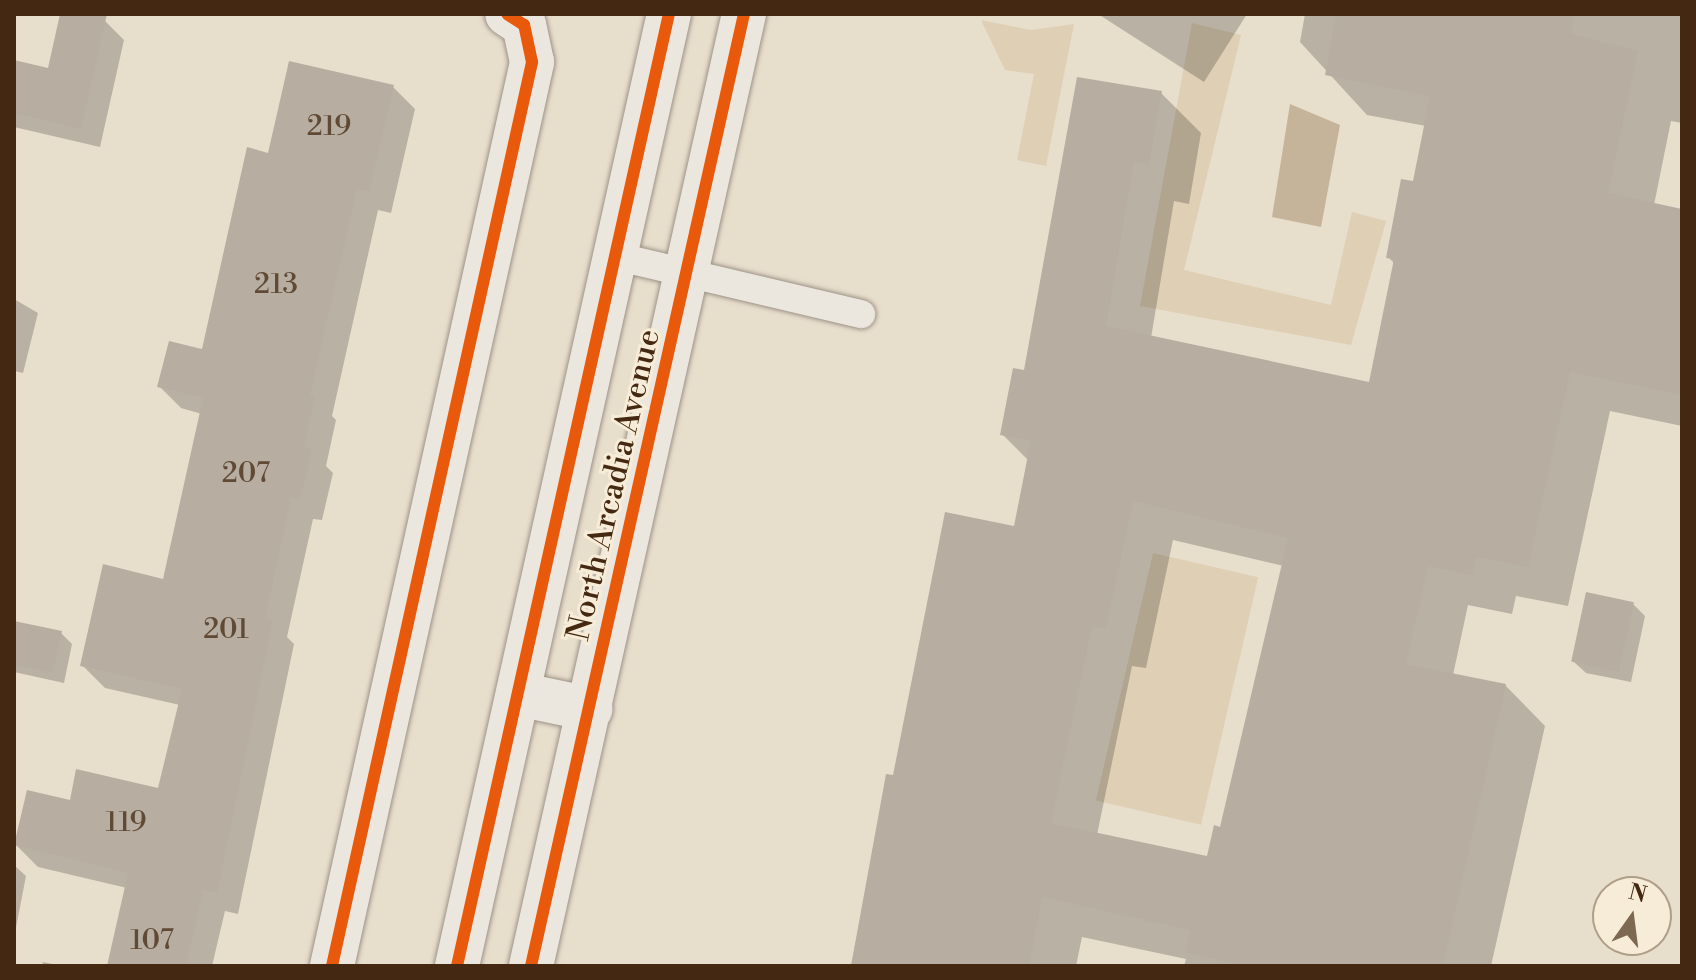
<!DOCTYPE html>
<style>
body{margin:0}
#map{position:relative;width:1696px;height:980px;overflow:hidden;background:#e8decc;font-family:"Libre Bodoni",serif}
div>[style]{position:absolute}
.green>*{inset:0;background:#decfb5;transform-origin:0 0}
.water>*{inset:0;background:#c6b49a}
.shadow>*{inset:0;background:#0003}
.building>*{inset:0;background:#b7aea1;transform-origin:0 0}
.roads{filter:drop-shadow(0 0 2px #9d9387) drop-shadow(0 0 2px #9d9387)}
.service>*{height:28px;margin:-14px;padding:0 14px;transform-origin:14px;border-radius:14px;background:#ece7de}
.minor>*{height:44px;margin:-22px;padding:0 22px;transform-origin:22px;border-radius:22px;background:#ece7de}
.cycleway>*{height:12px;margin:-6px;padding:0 6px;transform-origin:6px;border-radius:6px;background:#e8590c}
span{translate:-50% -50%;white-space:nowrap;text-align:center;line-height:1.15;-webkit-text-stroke:6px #f7ecd7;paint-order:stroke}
.number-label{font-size:28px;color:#614a35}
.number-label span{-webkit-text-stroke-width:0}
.street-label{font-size:32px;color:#442811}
.frame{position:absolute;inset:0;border:16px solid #442811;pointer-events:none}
.north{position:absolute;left:1592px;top:876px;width:80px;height:80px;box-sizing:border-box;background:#f7ecd7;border:2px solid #af9e88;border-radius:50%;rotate:14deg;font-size:22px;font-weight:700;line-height:32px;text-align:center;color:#442811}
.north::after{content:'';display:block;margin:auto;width:28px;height:36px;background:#7d6852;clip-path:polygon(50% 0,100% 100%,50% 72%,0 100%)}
</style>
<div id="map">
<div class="green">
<div style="clip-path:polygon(981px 20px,1031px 30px,1074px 24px,1046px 166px,1017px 160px,1034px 74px,1005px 70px)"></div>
<div style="clip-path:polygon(1192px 23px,1241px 35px,1184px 270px,1331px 305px,1352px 212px,1386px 221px,1351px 345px,1140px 306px)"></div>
<div style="left:1153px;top:553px;width:108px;height:254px;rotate:13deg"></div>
</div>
<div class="water">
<div style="clip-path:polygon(1290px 104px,1340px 125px,1321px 227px,1272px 217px)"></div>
</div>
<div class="shadow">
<div style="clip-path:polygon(62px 14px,105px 21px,124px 40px,100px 147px,14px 127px,14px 62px,50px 70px)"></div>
<div style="clip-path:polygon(1098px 14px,1247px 14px,1204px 82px)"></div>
<div style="clip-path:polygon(evenodd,1305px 14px,1682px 14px,1682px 123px,1671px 121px,1654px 205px,1682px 211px,1682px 426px,1610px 411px,1568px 606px,1516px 596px,1512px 614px,1468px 605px,1453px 675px,1505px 685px,1545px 726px,1491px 966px,1184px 966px,1186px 959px,1082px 937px,1076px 966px,851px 966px,888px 776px,894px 778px,1016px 528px,1029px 461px,1002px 434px,1161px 93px,1201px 133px,1189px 204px,1174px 201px,1151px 338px,1371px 384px,1395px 264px,1388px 257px,1414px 184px,1426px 126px,1367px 115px,1300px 42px,1305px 14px,1173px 540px,1284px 566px,1222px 829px,1208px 858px,1097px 835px,1132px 666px,1146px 668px,1173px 540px)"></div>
<div style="clip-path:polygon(393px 87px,415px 109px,391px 213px,378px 210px,332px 416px,336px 420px,326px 466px,333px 473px,322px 520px,313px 519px,287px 637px,294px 644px,238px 914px,225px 911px,212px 966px,109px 966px,127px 888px,38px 867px,16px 845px,71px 802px,160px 791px,180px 705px,105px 688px,83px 666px,164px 582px,202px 414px,181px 408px,159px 386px,204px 352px,270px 156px)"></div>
<div style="clip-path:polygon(14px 299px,38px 313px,23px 373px,14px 371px)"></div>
<div style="clip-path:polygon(1633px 604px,1645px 616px,1631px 682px,1586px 673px,1574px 662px)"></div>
<div style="clip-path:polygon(14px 623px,61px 633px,72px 644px,64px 683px,14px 672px)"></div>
<div style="clip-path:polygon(14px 865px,26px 876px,14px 938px)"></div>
<div style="clip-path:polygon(43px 962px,62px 966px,42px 966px)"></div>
</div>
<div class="building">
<div style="clip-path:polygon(60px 14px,107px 14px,81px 129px,14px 113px,14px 60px,48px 68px)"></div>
<div style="clip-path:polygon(evenodd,1336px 14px,1575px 14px,1571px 34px,1638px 51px,1608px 193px,1682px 209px,1682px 395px,1570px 372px,1528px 567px,1476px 557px,1472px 575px,1428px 566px,1406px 664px,1506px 684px,1443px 966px,1244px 966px,1185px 952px,1190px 930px,1042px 897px,1029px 966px,851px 966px,886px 774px,893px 775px,945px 512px,1014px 526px,1031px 440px,1000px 435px,1013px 368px,1024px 370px,1077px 77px,1162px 91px,1149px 164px,1134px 162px,1106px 326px,1369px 382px,1394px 259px,1386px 258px,1401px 179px,1413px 181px,1430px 96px,1325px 75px,1336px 14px,1133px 501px,1288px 538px,1220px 827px,1214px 825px,1207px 856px,1051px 823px,1092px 626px,1106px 629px,1133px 501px)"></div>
<div style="clip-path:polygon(289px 61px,394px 85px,369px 192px,357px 189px,310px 395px,315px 396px,304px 448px,312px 449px,300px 499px,291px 498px,265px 619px,273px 620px,217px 893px,203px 890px,186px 966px,107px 966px,128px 873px,14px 845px,27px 790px,70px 800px,76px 769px,158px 788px,182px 689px,80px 666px,103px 564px,163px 579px,203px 398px,157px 387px,169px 341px,202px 349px,247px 147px,268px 153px)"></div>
<div style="left:1586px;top:592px;width:49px;height:71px;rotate:12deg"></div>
<div style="clip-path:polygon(14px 621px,62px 631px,53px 673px,14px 665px)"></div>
</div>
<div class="roads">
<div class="service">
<div style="left:615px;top:256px;width:253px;rotate:13.3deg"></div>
</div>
<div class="minor">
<div style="left:518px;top:694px;width:74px;rotate:11.8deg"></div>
<div style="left:332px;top:966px;width:926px;rotate:-77.52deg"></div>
<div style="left:532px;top:62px;width:38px;rotate:-102deg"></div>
<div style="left:524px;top:25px;width:20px;rotate:-147deg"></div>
<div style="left:457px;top:966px;width:975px;rotate:-77.45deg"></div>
<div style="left:531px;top:966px;width:976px;rotate:-77.39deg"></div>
</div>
</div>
<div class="cycleway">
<div style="left:332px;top:966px;width:926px;rotate:-77.52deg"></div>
<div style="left:532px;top:62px;width:38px;rotate:-102deg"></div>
<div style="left:524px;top:25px;width:20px;rotate:-147deg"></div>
<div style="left:457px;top:966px;width:975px;rotate:-77.45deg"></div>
<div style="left:531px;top:966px;width:976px;rotate:-77.39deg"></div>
</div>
<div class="number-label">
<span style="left:329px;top:127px">219</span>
<span style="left:276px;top:285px">213</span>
<span style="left:246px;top:474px">207</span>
<span style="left:226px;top:630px">201</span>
<span style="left:126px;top:823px">119</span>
<span style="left:152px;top:941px">107</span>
</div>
<div class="street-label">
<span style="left:614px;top:485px;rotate:-77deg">North Arcadia Avenue</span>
</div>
<div class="frame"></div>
<div class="north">N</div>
</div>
